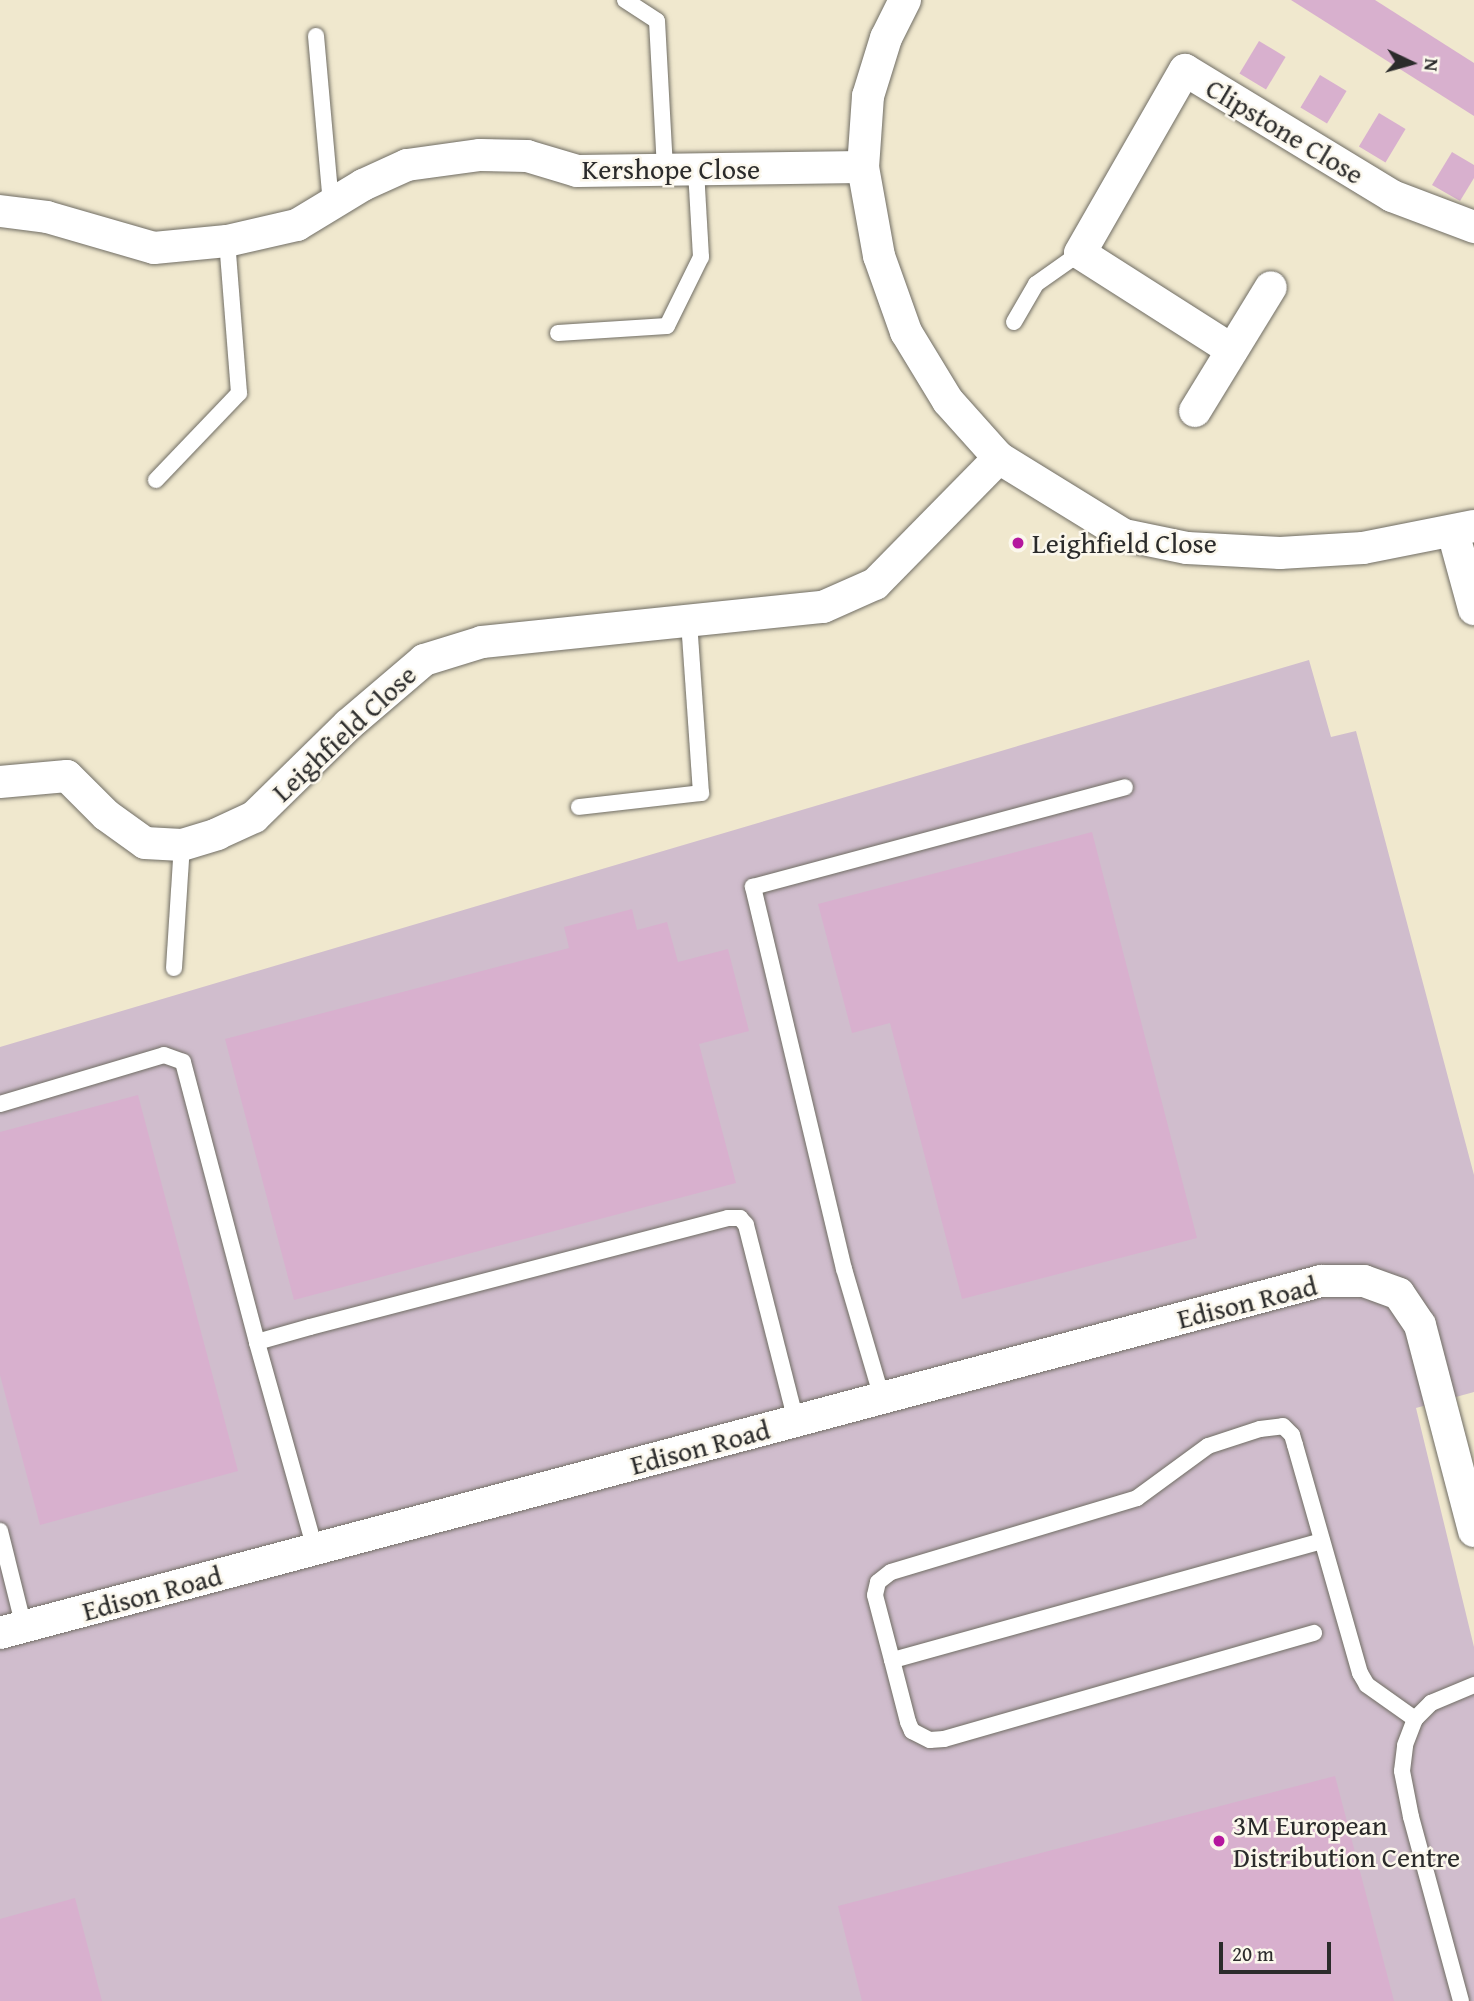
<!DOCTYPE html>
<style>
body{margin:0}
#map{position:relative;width:1474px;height:2001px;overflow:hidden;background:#f0e8ce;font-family:"Gentium Book Plus",serif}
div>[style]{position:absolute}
.industrial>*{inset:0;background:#d0bdcd}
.building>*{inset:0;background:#d8b0ce;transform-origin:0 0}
.roads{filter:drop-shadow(0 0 2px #706d64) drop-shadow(0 0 2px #706d64)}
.lane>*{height:16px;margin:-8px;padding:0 8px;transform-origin:8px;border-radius:8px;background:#fff}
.street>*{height:32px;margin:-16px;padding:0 16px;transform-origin:16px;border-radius:16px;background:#fff}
.dots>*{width:19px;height:19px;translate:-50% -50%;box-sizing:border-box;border:4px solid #fbf7ec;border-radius:50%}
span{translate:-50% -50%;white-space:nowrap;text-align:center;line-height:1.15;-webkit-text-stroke:5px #fbf7ec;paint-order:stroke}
.street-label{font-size:28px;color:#2b2b2b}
.poi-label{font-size:28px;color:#2b2b2b}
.left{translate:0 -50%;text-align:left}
.north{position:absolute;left:1376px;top:28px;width:70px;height:70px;-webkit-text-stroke:5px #fbf7ec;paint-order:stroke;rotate:95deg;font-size:19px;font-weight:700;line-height:28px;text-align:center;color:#2b2b2b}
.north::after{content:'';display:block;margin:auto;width:24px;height:32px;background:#2b2b2b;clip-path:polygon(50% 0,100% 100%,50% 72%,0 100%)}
.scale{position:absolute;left:1219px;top:1942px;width:112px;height:32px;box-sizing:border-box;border:4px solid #2b2b2b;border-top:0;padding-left:9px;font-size:21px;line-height:24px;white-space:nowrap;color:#2b2b2b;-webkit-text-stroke:5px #fbf7ec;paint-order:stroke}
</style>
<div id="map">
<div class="industrial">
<div style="clip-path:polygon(1309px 660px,1331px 737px,1356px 731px,1474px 1175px,1474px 1392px,1416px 1408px,1474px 1647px,1474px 2001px,0 2001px,0 1047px)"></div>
</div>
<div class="building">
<div style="clip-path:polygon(1291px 0,1375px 0,1474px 63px,1474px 116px)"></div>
<div style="left:1259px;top:41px;width:31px;height:38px;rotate:31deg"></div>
<div style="left:1320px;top:75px;width:31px;height:38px;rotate:31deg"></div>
<div style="left:1379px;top:113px;width:31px;height:39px;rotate:31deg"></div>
<div style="clip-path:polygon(1452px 152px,1474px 165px,1474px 178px,1460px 201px,1432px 185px)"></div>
<div style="clip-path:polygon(1092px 832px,1197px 1238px,962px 1299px,890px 1023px,852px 1033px,818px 904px)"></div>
<div style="clip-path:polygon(632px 909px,637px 930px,667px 922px,678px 962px,728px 949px,749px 1031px,699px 1044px,736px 1183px,294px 1300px,225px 1039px,569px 948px,564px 927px)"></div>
<div style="clip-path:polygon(138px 1095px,238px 1471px,40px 1525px,0 1375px,0 1132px)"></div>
<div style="clip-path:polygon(1335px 1776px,1394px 2001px,862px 2001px,838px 1906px)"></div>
<div style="clip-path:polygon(75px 1898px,102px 2001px,0 2001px,0 1919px)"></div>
</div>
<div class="roads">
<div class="lane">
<div style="left:625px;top:0;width:38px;rotate:33deg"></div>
<div style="left:657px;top:21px;width:150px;rotate:86.9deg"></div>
<div style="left:316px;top:36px;width:169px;rotate:84.9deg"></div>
<div style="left:1014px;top:322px;width:44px;rotate:-59.9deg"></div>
<div style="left:1036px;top:284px;width:54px;rotate:-35.2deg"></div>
<div style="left:558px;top:333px;width:109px;rotate:-3.7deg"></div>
<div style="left:667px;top:326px;width:77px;rotate:-63.8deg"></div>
<div style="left:701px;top:257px;width:86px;rotate:-93.3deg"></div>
<div style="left:156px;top:480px;width:120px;rotate:-46.3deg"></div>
<div style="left:239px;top:393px;width:152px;rotate:-94.5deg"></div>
<div style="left:579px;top:807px;width:123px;rotate:-6.5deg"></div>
<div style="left:701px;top:793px;width:173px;rotate:-94deg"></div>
<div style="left:174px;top:968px;width:123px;rotate:-86.3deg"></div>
<div style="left:0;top:1104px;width:171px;rotate:-16.6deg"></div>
<div style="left:164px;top:1055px;width:20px;rotate:20deg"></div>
<div style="left:183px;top:1062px;width:290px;rotate:75.2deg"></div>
<div style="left:882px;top:1398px;width:134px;rotate:-106.4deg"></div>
<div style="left:844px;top:1269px;width:393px;rotate:-103.4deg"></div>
<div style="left:753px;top:887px;width:385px;rotate:-15deg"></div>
<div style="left:0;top:1531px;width:99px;rotate:76deg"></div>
<div style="left:1322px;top:1541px;width:446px;rotate:164.5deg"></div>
<div style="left:892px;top:1660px;width:67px;rotate:-104.7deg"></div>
<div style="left:875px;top:1595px;width:13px;rotate:-77deg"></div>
<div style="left:878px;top:1582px;width:16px;rotate:-38deg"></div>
<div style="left:891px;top:1572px;width:257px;rotate:-16.7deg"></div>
<div style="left:1137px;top:1498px;width:88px;rotate:-36.2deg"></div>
<div style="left:1208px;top:1446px;width:55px;rotate:-18.1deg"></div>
<div style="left:1260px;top:1429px;width:23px;rotate:-7deg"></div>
<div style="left:1283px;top:1426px;width:13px;rotate:45deg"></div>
<div style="left:1292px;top:1435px;width:10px;rotate:73deg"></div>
<div style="left:1295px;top:1445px;width:237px;rotate:74.1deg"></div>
<div style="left:1360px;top:1673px;width:14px;rotate:60deg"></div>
<div style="left:1367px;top:1685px;width:59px;rotate:35.3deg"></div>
<div style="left:315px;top:1549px;width:215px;rotate:-105.7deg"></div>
<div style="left:257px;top:1342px;width:55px;rotate:-15.8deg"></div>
<div style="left:310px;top:1327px;width:432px;rotate:-14.6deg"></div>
<div style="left:728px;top:1218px;width:12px"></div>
<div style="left:740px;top:1218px;width:9px;rotate:49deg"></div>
<div style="left:746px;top:1225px;width:202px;rotate:75.7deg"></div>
<div style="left:892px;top:1660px;width:64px;rotate:75.5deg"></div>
<div style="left:908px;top:1722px;width:10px;rotate:66deg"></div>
<div style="left:912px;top:1731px;width:20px;rotate:27deg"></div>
<div style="left:930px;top:1740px;width:14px;rotate:-4deg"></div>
<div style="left:944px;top:1739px;width:385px;rotate:-16deg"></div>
<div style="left:1461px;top:2001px;width:191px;rotate:-105.2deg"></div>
<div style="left:1411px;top:1817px;width:47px;rotate:-101.1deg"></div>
<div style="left:1402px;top:1771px;width:26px;rotate:-83deg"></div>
<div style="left:1405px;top:1745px;width:28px;rotate:-69deg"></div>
<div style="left:1415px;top:1719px;width:23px;rotate:-45deg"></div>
<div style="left:1431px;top:1703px;width:47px;rotate:-22.7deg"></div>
</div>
<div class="street">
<div style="left:905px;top:0;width:42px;rotate:116.6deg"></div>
<div style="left:886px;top:38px;width:61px;rotate:107.2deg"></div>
<div style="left:868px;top:96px;width:71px;rotate:94deg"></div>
<div style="left:863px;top:167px;width:90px;rotate:79.8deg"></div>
<div style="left:879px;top:256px;width:81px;rotate:70.4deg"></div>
<div style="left:906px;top:332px;width:81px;rotate:58.7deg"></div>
<div style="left:948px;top:401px;width:76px;rotate:48.2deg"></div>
<div style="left:999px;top:458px;width:147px;rotate:31.6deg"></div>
<div style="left:1124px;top:535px;width:64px;rotate:11.7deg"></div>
<div style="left:1187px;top:548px;width:93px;rotate:3.1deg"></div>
<div style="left:1280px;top:553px;width:83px;rotate:-3.4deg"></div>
<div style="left:1363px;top:548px;width:113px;rotate:-11.2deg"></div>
<div style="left:0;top:211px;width:47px;rotate:7.3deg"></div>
<div style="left:47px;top:217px;width:111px;rotate:16.2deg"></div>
<div style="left:154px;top:248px;width:73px;rotate:-5.5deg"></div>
<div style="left:227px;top:241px;width:72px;rotate:-12.9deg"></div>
<div style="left:297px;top:225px;width:77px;rotate:-31.2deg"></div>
<div style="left:363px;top:185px;width:48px;rotate:-24.4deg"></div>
<div style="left:407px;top:165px;width:74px;rotate:-7.8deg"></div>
<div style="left:480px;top:155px;width:47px;rotate:1.2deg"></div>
<div style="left:527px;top:156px;width:52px;rotate:16.7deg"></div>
<div style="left:577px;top:171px;width:286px;rotate:-0.8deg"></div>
<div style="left:1232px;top:350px;width:180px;rotate:-147.5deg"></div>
<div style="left:1080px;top:253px;width:211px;rotate:-60.2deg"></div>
<div style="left:1185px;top:70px;width:242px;rotate:31.3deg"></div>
<div style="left:1392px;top:196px;width:88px;rotate:20.7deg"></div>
<div style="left:1195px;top:411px;width:145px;rotate:-58.5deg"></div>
<div style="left:1453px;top:532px;width:80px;rotate:74.7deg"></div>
<div style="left:0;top:782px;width:67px;rotate:-5.1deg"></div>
<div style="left:67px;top:776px;width:55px;rotate:45deg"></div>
<div style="left:106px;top:815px;width:48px;rotate:35.7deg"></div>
<div style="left:145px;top:843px;width:37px;rotate:3deg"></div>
<div style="left:182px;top:845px;width:37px;rotate:-17deg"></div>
<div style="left:217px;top:834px;width:41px;rotate:-24.7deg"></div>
<div style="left:254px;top:817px;width:132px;rotate:-44.4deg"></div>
<div style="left:348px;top:725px;width:100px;rotate:-40.5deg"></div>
<div style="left:424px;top:660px;width:61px;rotate:-17.2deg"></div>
<div style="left:482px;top:642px;width:343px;rotate:-5.9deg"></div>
<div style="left:823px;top:607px;width:57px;rotate:-23.9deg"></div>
<div style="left:875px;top:584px;width:177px;rotate:-45.5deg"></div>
<div style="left:0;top:1633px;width:1367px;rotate:-14.92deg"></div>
<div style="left:1321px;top:1281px;width:43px"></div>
<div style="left:1364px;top:1281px;width:37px;rotate:20deg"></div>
<div style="left:1399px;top:1294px;width:37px;rotate:56deg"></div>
<div style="left:1420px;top:1325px;width:213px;rotate:75.3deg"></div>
</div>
</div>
<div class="dots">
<div style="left:1018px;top:543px;background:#b5179e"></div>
<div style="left:1219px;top:1841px;background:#b5179e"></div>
</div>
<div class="street-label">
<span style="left:1285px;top:131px;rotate:31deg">Clipstone Close</span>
<span style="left:671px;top:169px">Kershope Close</span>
<span style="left:344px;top:733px;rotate:-43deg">Leighfield Close</span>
<span style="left:1247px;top:1302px;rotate:-14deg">Edison Road</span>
<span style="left:700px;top:1447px;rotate:-15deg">Edison Road</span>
<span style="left:152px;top:1593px;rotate:-15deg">Edison Road</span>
</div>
<div class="poi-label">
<span class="left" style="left:1032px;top:543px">Leighfield Close</span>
<span class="left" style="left:1233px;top:1841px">3M European<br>Distribution Centre</span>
</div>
<div class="north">N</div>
<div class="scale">20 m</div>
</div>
